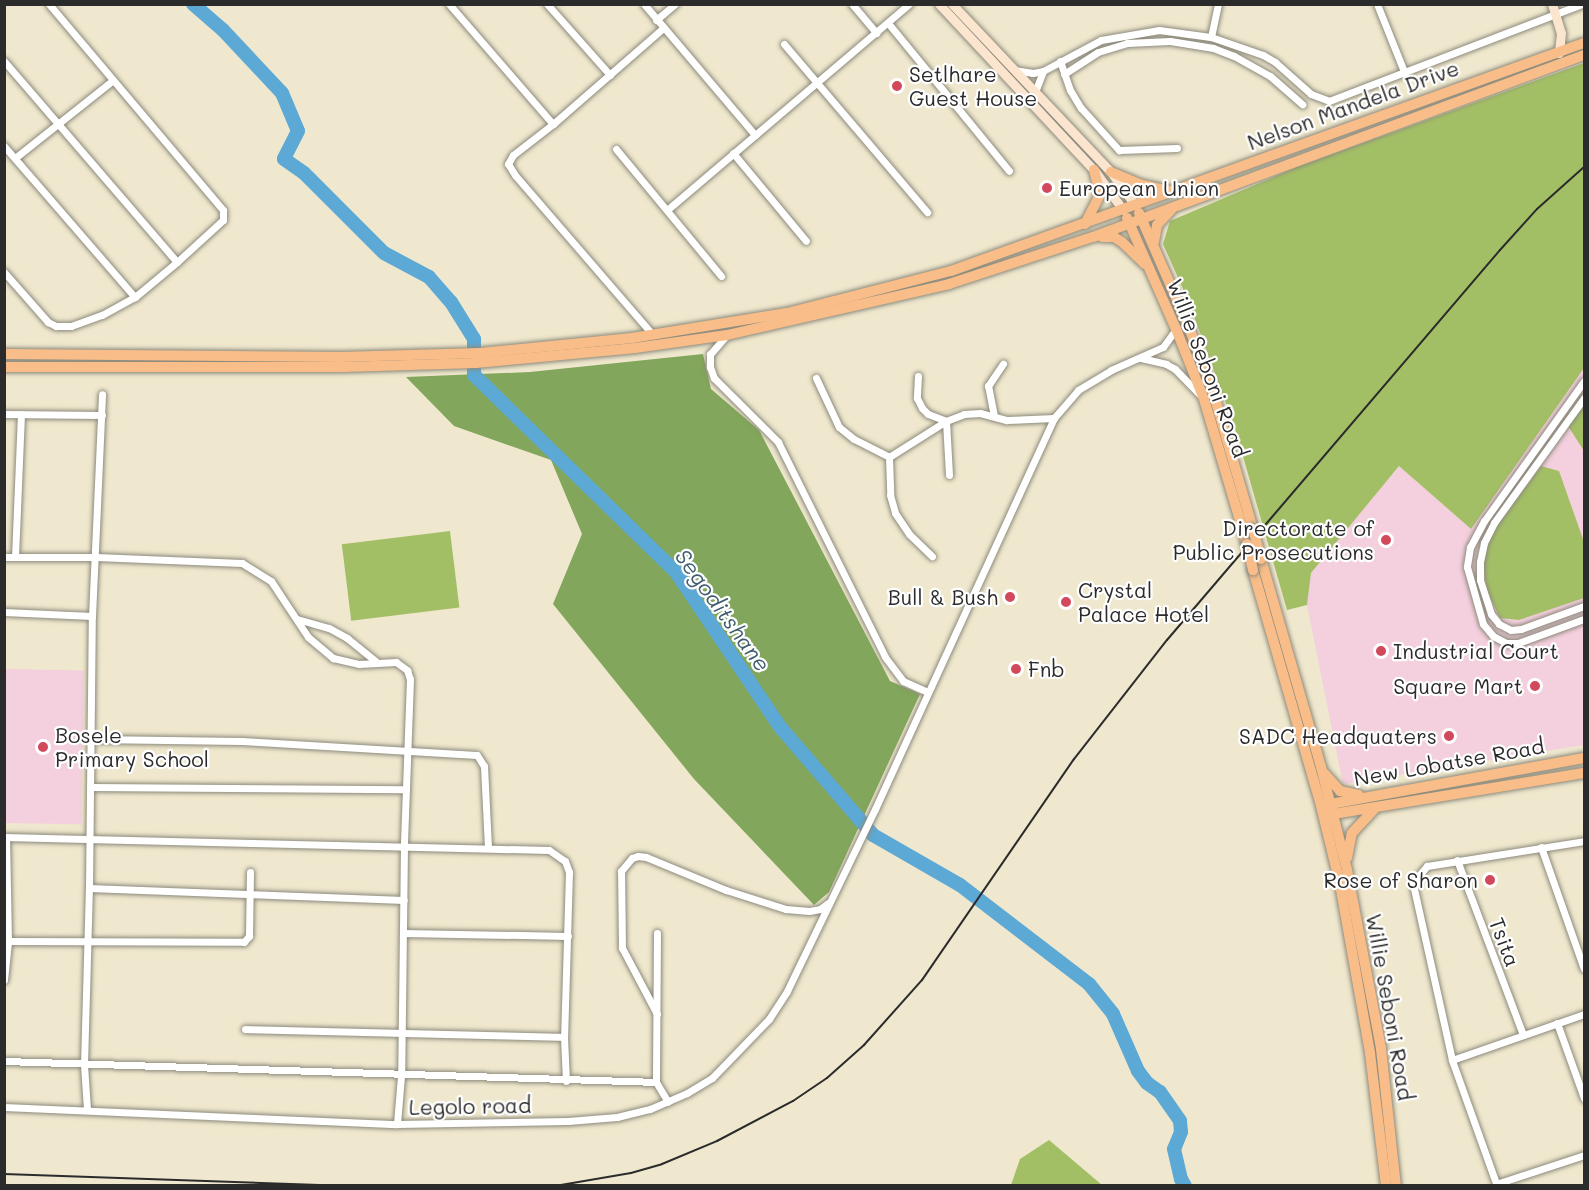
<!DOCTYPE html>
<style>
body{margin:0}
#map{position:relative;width:1589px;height:1190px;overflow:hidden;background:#efe8ce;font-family:Mali,sans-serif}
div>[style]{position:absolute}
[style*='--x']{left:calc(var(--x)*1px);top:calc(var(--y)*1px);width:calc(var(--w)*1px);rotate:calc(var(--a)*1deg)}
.built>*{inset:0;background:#f4cfde;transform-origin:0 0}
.green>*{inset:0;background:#a3bf66;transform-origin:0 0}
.forest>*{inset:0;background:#82a65b}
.river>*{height:14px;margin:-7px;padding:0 7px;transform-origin:7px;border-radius:7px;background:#5ca9d5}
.roads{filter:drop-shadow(0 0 2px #8d8a7c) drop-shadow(0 0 2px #8d8a7c)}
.street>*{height:7px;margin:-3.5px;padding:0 3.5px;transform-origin:3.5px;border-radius:3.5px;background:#fff}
.secondary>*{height:9px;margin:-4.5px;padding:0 4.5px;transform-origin:4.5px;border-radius:4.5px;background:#fce5cf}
.primary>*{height:10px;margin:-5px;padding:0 5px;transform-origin:5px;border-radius:5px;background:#f8bd88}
.rail>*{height:2px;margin:-1px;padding:0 1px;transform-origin:1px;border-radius:1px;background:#2b2b2b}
.bridges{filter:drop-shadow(0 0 2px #8d8a7c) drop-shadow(0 0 2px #8d8a7c)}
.primary-bridge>*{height:10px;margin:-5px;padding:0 5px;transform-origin:5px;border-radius:5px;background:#f8bd88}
.dots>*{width:16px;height:16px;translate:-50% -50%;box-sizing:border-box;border:3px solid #fff;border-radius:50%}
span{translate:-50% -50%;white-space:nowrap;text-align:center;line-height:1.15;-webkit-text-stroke:4.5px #fff;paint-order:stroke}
.poi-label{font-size:21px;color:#2b2b2b}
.left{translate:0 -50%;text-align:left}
.right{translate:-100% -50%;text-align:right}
.street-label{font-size:21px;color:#2b2b2b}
.water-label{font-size:22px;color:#3f5d6f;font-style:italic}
.frame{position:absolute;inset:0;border:6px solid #2b2b2b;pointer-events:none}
</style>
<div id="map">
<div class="built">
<i style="clip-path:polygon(1584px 368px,1584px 745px,1343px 784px,1307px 605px,1310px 573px,1399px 466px,1471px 529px)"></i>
<i style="left:5px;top:669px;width:79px;height:154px;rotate:1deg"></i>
</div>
<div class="green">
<i style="clip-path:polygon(1584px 63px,1584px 368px,1471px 529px,1399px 466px,1311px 573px,1307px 605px,1287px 610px,1234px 425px,1188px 300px,1163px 244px,1170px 221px,1297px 167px)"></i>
<i style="clip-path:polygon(1584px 404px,1584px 451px,1568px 426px)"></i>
<i style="clip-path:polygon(1541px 466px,1559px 471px,1584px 542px,1584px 598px,1519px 620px,1500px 618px,1487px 591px,1483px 565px,1485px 550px,1496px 527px)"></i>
<i style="left:450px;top:531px;width:77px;height:109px;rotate:83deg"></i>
<i style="clip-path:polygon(1049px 1140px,1102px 1185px,1011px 1185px,1020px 1159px)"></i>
</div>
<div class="forest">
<i style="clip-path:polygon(703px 354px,711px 389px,759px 430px,890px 681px,920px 694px,829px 892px,814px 905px,694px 779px,553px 604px,582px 534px,551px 460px,454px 426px,406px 377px,530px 372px)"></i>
</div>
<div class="river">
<i style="--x:193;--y:4;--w:40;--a:41"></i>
<i style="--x:223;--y:30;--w:86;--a:46.9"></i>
<i style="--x:282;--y:93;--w:41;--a:67.2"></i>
<i style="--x:298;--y:131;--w:31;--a:117"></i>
<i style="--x:284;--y:159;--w:24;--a:35"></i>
<i style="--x:304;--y:173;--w:113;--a:45"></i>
<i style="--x:384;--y:253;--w:51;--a:28.1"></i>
<i style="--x:429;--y:277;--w:33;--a:49"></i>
<i style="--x:451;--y:302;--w:44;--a:58.1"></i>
<i style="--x:474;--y:339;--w:36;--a:90"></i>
<i style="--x:474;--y:375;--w:282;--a:44.3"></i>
<i style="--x:676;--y:572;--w:188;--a:56.1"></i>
<i style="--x:781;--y:728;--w:141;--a:49.3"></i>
<i style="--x:873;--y:835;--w:100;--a:29.9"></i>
<i style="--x:960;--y:885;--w:163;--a:37.5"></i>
<i style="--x:1089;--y:984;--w:38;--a:51"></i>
<i style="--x:1113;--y:1014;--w:62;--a:66.3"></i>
<i style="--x:1138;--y:1071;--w:15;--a:53"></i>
<i style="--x:1147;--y:1083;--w:16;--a:35"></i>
<i style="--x:1160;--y:1092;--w:35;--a:55"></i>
<i style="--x:1180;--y:1121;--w:11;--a:85"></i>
<i style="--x:1181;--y:1132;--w:18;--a:112"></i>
<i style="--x:1174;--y:1149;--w:31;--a:77"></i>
<i style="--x:1181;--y:1179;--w:8;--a:60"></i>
</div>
<div class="roads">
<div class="street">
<i style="--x:449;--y:4;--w:159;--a:49.1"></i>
<i style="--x:547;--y:4;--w:95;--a:48.4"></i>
<i style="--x:644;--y:4;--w:172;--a:49.7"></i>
<i style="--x:852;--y:4;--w:38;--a:50"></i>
<i style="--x:1377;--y:4;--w:75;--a:68.2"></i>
<i style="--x:656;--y:20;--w:25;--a:-40"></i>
<i style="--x:888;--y:23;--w:191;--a:50.7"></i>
<i style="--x:1211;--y:37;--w:34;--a:-78"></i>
<i style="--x:784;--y:44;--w:221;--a:49.6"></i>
<i style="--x:4;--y:61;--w:265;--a:49.3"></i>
<i style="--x:177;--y:262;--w:62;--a:-42.4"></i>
<i style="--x:223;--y:220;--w:10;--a:-90"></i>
<i style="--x:223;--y:210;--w:270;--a:-130.2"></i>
<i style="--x:1060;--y:61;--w:31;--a:71"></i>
<i style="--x:1070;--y:90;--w:21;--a:59"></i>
<i style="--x:1081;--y:108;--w:57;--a:47.9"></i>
<i style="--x:1119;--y:150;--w:58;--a:-2"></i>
<i style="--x:1014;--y:70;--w:19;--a:9"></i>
<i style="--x:1033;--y:73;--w:10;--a:-11"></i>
<i style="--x:1043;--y:71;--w:66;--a:-28.1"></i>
<i style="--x:1101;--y:40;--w:59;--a:-9.8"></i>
<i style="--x:1159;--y:30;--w:52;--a:7.7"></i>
<i style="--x:1211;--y:37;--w:55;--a:19.1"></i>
<i style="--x:1263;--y:55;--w:14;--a:30"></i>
<i style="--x:1275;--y:62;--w:48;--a:41.6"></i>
<i style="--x:1311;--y:94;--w:19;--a:21"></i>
<i style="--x:1329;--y:101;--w:271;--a:-21"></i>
<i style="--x:1064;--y:74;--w:40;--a:-32.9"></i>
<i style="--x:1098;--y:52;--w:30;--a:-17"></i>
<i style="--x:1127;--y:43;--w:43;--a:-2.7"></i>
<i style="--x:1170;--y:41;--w:44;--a:9.2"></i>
<i style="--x:1213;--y:48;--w:22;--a:21"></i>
<i style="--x:1234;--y:56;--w:41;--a:29.1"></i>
<i style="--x:1270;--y:76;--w:43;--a:41.2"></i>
<i style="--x:1035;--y:92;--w:22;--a:-69"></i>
<i style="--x:4;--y:146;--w:200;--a:49.1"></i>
<i style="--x:616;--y:149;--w:165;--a:50.4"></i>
<i style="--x:733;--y:153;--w:114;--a:50.3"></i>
<i style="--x:15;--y:158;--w:125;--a:-38.5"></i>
<i style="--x:667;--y:210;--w:318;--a:-40.4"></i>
<i style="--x:4;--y:272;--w:67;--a:48.7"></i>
<i style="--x:48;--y:322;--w:9;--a:27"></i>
<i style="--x:56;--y:326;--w:15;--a:0"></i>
<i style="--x:71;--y:326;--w:33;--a:-20"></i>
<i style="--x:102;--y:315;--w:38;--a:-29"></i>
<i style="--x:135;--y:297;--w:55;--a:-39.8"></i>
<i style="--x:653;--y:335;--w:211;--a:-130.8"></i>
<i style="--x:515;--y:175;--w:13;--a:-122"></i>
<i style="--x:508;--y:164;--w:10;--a:-61"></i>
<i style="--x:513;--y:155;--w:51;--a:-37.8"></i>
<i style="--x:553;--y:124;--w:146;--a:-41.1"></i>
<i style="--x:725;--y:337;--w:23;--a:131"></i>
<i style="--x:710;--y:354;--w:13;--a:90"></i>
<i style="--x:710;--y:367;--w:12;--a:70"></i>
<i style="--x:714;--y:378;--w:91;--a:45"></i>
<i style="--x:778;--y:442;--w:240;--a:63.5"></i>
<i style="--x:885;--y:657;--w:30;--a:53"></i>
<i style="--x:903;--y:681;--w:27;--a:24"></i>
<i style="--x:1141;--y:358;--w:26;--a:13"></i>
<i style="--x:1166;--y:364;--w:10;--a:29"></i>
<i style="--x:1175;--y:369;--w:36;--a:46"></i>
<i style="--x:918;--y:376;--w:22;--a:93"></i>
<i style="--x:917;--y:398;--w:11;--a:63"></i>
<i style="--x:922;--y:408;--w:8;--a:45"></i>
<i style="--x:928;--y:414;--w:19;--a:21"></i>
<i style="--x:946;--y:421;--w:54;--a:86.8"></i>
<i style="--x:816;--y:378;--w:54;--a:64.9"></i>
<i style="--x:839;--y:427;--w:19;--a:39"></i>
<i style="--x:854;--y:439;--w:39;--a:27"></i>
<i style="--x:1584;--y:381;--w:172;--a:125.5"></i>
<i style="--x:1484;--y:521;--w:30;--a:118"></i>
<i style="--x:1470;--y:547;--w:20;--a:99"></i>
<i style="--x:1467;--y:567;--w:59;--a:74.3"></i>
<i style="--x:1483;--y:624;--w:16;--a:50"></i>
<i style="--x:1493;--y:636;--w:15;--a:28"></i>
<i style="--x:1506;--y:643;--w:12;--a:0"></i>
<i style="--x:1518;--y:643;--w:70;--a:-20"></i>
<i style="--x:1584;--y:398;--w:154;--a:125.8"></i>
<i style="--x:1494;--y:523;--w:22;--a:117"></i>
<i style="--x:1484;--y:543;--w:19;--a:102"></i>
<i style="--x:1480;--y:562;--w:18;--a:90"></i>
<i style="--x:1480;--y:580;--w:36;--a:72"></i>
<i style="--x:1491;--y:614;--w:13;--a:51"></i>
<i style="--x:1499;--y:624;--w:13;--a:27"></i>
<i style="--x:1511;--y:630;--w:10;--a:-6"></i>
<i style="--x:1521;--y:629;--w:67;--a:-20.1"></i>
<i style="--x:4;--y:414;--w:98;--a:0.6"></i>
<i style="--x:994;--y:416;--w:31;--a:-101"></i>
<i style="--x:988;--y:386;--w:27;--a:-56"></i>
<i style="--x:889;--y:457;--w:67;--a:-32.3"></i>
<i style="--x:946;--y:421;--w:19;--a:-21"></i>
<i style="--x:964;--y:414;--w:16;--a:-4"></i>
<i style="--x:980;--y:413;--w:28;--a:15"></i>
<i style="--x:1007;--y:420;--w:47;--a:-2.4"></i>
<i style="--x:889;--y:457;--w:38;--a:88"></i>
<i style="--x:890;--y:495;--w:19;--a:74"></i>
<i style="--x:895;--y:513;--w:25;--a:56"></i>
<i style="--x:909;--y:534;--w:32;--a:44"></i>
<i style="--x:4;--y:557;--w:92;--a:0"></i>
<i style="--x:96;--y:557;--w:146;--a:2.4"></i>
<i style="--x:242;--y:563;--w:34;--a:32"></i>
<i style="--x:271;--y:581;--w:67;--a:56.5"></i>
<i style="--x:308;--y:637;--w:33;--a:40"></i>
<i style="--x:333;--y:658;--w:27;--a:13"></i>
<i style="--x:359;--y:664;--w:37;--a:-3"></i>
<i style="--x:396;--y:662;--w:14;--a:36"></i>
<i style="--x:407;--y:670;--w:9;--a:72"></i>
<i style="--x:410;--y:679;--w:167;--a:92.1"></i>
<i style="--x:404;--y:846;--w:230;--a:90.7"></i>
<i style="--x:401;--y:1076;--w:48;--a:94.8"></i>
<i style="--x:15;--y:557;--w:143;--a:-87.6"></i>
<i style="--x:4;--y:612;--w:88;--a:2.6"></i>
<i style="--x:297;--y:619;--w:33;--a:16"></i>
<i style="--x:329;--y:628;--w:21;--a:29"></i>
<i style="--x:347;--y:638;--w:38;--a:39"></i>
<i style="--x:92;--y:739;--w:150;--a:0.8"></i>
<i style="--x:242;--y:741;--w:235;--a:3.4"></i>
<i style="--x:477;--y:755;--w:13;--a:58"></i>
<i style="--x:484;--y:766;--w:81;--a:87.2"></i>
<i style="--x:90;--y:787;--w:316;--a:0.4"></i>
<i style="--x:4;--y:837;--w:545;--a:1.37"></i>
<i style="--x:549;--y:850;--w:19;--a:35"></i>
<i style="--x:565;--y:861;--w:12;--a:70"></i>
<i style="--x:569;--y:872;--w:165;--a:91.7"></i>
<i style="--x:564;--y:1037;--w:44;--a:87.4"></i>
<i style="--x:1541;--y:847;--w:129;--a:70.6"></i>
<i style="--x:1457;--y:860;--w:187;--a:69.3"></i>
<i style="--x:89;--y:888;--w:315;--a:2.2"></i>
<i style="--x:403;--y:933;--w:165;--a:1"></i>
<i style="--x:657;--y:933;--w:149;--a:90.4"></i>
<i style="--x:656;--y:1082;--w:23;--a:59"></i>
<i style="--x:4;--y:941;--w:240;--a:0.2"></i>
<i style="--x:244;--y:942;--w:8;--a:-50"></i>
<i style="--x:249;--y:936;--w:64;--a:-89.1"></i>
<i style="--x:4;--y:980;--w:39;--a:-84"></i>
<i style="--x:8;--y:941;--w:104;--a:-91.1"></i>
<i style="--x:657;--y:1014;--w:75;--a:-117.9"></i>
<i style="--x:622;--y:948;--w:77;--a:-90.7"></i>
<i style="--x:621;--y:871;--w:17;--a:-50"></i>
<i style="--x:632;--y:858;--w:6;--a:-18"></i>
<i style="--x:638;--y:856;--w:8;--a:7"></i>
<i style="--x:646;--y:857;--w:87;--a:22.4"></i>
<i style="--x:726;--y:890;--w:63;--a:17.6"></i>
<i style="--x:786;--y:909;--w:23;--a:5"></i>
<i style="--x:809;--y:911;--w:11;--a:-10"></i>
<i style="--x:820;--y:909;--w:10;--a:-37"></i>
<i style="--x:1557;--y:1023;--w:80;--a:70.2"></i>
<i style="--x:245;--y:1029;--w:319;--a:1.4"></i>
<i style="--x:1452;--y:1060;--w:140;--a:-19.2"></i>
<i style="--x:4;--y:1061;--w:652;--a:1.84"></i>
<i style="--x:4;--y:1107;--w:393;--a:2.5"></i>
<i style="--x:397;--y:1124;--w:171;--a:-1"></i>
<i style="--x:568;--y:1121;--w:49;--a:-4.7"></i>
<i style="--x:617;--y:1117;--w:34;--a:-14"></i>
<i style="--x:650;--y:1109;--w:40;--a:-23.4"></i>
<i style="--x:687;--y:1093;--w:29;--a:-31"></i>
<i style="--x:712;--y:1078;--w:82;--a:-46"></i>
<i style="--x:769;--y:1019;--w:33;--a:-57"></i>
<i style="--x:787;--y:991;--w:202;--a:-64.2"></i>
<i style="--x:875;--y:809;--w:430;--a:-65.4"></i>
<i style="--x:1054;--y:418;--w:37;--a:-49"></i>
<i style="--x:1078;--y:390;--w:39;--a:-31"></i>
<i style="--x:1111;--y:370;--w:57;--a:-23.9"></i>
<i style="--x:1163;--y:347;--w:22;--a:-54"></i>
<i style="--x:87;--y:1109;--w:44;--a:-93.9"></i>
<i style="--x:84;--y:1065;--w:177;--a:-88.4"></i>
<i style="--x:89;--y:888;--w:272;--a:-89.4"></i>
<i style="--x:92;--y:616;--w:222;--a:-87.4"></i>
<i style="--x:1496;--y:1184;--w:93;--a:-18.2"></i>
<i style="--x:1497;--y:1186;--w:134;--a:-109.7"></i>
<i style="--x:1452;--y:1060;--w:176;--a:-102.5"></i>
<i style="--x:1414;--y:888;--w:9;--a:-77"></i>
<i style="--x:1416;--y:879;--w:17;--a:-50"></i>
<i style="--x:1427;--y:866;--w:159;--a:-9"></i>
</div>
<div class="secondary">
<i style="--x:939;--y:4;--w:227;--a:47"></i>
<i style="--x:1094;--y:170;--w:49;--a:54.1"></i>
<i style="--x:952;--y:4;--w:231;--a:46.6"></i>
<i style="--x:1111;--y:172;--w:41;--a:54"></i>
<i style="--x:1552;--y:4;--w:30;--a:73"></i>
<i style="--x:1561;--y:33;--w:20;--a:96"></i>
</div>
<div class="primary">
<i style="--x:1111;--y:172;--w:30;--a:23"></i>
<i style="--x:1139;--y:184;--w:32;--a:13"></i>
<i style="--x:1139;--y:213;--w:128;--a:66.4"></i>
<i style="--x:1190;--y:330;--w:69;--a:69.7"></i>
<i style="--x:1214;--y:395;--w:140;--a:73.8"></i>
<i style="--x:1127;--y:218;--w:121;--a:66.2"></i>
<i style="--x:1176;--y:329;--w:75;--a:68.2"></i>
<i style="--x:1204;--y:399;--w:151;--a:73.5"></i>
<i style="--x:1085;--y:224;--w:34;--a:-63"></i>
<i style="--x:1100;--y:194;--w:25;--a:-104"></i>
<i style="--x:1102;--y:237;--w:12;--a:0"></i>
<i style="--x:1114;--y:237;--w:9;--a:32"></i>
<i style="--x:1122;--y:242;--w:32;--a:44"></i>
<i style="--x:1154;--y:242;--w:17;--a:-80"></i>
<i style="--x:1157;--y:225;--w:21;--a:-47"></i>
<i style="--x:4;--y:354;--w:336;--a:0.5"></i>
<i style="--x:340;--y:357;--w:140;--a:-1.6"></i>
<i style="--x:480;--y:353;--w:153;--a:-5.6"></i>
<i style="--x:632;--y:338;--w:157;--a:-9.2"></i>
<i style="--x:787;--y:313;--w:169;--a:-14.4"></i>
<i style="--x:951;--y:271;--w:673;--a:-19.81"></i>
<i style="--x:4;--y:367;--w:338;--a:0"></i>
<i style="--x:342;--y:367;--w:134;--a:-1.7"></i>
<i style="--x:476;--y:363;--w:160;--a:-5.4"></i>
<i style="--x:635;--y:348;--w:93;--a:-8"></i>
<i style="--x:727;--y:335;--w:228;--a:-12.9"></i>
<i style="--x:949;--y:284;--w:151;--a:-18.1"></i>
<i style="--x:1093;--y:237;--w:524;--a:-20.34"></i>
<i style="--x:1261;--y:559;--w:216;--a:73.9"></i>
<i style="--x:1321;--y:767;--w:106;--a:75.8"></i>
<i style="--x:1347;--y:870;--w:182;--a:79.2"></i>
<i style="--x:1381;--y:1049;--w:138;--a:83.8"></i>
<i style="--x:1253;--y:570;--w:246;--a:73.9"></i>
<i style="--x:1321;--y:806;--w:80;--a:76.3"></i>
<i style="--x:1340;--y:884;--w:172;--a:79.9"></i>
<i style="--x:1370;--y:1053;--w:134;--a:83.1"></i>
<i style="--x:1324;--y:773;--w:24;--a:48"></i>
<i style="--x:1340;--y:791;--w:19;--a:12"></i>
<i style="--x:1325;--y:805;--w:263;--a:-10.3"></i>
<i style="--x:1327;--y:815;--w:260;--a:-9.3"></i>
<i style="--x:1347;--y:858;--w:25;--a:-79"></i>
<i style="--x:1352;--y:833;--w:34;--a:-47"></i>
</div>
</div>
<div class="rail">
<i style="--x:4;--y:1174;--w:352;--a:2"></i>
<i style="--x:555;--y:1186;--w:77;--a:-9.7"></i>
<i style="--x:631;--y:1173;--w:32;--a:-16"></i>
<i style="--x:662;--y:1164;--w:60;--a:-22.7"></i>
<i style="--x:717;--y:1141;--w:86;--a:-27.8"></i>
<i style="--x:793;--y:1101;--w:41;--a:-34.1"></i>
<i style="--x:827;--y:1078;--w:50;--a:-41.7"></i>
<i style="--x:864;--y:1045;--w:87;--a:-48.3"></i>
<i style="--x:922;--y:980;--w:268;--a:-55.5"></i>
<i style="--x:1074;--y:759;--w:151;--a:-52"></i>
<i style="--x:1167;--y:640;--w:513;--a:-49.51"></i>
<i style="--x:1500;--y:250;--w:55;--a:-47.9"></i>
<i style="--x:1537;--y:209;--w:63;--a:-41.8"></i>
</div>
<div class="bridges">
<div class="primary-bridge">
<i style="--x:1253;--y:529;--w:31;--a:75"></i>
<i style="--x:1247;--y:544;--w:27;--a:77"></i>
</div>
</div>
<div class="dots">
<i style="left:897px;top:86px;background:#d1495b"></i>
<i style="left:1047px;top:188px;background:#d1495b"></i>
<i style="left:1386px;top:540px;background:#d1495b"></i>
<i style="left:1010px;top:597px;background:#d1495b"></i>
<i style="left:1066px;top:602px;background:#d1495b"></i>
<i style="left:1381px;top:651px;background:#d1495b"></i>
<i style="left:1016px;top:669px;background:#d1495b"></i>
<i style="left:1535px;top:686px;background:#d1495b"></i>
<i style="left:1449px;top:736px;background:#d1495b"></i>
<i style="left:43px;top:747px;background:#d1495b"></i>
<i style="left:1490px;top:880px;background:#d1495b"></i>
</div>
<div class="poi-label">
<span class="left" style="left:909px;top:86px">Setlhare<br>Guest House</span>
<span class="left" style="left:1059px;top:188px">European Union</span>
<span class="right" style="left:1374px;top:540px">Directorate of<br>Public Prosecutions</span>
<span class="left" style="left:1078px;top:602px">Crystal<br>Palace Hotel</span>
<span class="right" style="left:998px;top:597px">Bull &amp; Bush</span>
<span class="left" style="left:1393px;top:651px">Industrial Court</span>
<span class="left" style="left:1028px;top:669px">Fnb</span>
<span class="right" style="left:1523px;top:686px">Square Mart</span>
<span class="left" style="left:55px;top:747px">Bosele<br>Primary School</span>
<span class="right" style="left:1437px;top:736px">SADC Headquaters</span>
<span class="right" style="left:1478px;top:880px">Rose of Sharon</span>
</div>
<div class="street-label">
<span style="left:1353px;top:105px;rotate:-20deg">Nelson Mandela Drive</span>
<span style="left:1208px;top:368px;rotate:69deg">Willie Seboni Road</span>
<span style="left:1449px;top:762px;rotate:-10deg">New Lobatse Road</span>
<span style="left:1505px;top:942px;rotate:69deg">Tsita</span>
<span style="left:1390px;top:1007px;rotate:80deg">Willie Seboni Road</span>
<span style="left:470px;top:1106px;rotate:-1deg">Legolo road</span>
</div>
<div class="water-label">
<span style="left:723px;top:610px;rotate:54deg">Segoditshane</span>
</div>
<div class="frame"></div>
</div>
